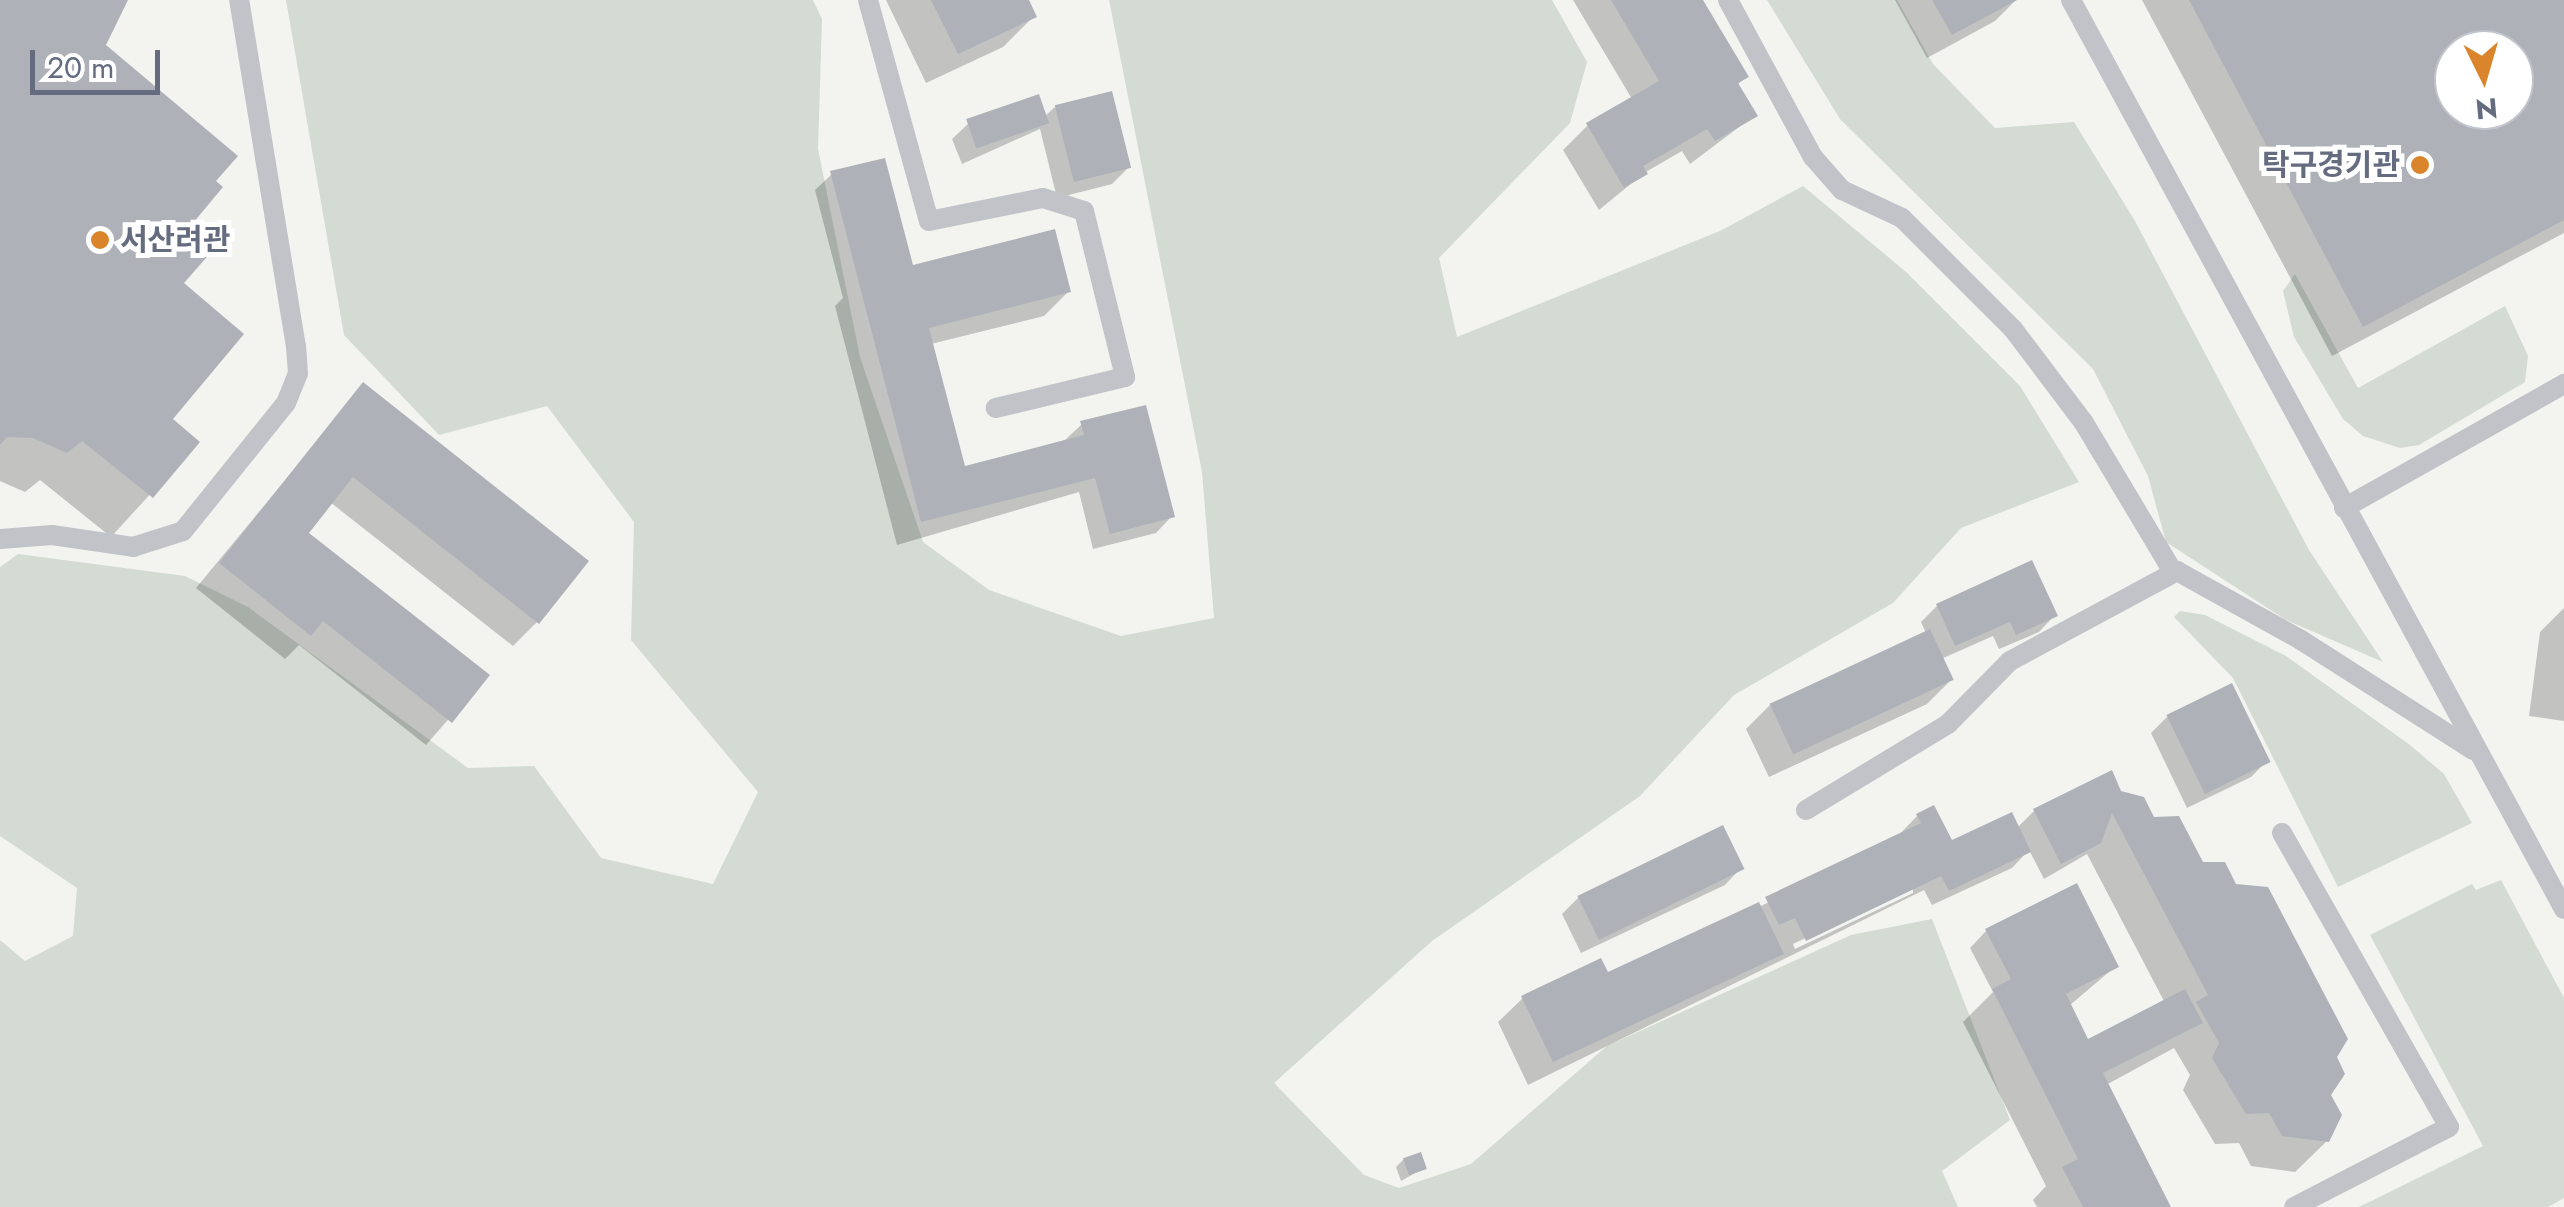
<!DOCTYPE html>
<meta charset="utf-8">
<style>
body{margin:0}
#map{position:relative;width:2564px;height:1207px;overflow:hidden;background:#f3f4f0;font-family:Jost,"Noto Sans KR",sans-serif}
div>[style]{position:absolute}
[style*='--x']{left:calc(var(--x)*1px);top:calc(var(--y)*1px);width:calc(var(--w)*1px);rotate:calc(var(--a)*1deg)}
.green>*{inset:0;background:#d3dbd2}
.shadow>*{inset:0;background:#0003}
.building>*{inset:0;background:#aeb1b8;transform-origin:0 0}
.service>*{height:20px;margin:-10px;padding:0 10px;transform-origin:10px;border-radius:10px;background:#c2c3c8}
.dots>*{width:28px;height:28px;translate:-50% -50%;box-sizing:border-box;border:5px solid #fff;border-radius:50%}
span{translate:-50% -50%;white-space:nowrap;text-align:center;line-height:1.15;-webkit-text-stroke:10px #fff;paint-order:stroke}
.poi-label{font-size:30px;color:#656c80;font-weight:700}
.right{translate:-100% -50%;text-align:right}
.left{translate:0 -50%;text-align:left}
.north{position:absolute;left:2434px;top:30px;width:100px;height:100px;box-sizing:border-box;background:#fff;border:2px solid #c1c4cc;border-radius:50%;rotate:175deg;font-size:28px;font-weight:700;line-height:40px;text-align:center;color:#656c80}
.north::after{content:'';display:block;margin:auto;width:35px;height:45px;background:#da852b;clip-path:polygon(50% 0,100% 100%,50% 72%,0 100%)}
.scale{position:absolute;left:30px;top:50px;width:130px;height:45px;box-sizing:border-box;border:5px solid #656c80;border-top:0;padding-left:12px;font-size:30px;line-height:35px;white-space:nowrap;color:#656c80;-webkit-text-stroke:8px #fff;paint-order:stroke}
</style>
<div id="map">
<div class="green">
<i style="clip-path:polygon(286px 0,813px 0,822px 19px,818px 149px,860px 357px,923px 542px,989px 590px,1121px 636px,1214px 618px,1202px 472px,1109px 0,1552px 0,1587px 62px,1570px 123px,1439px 258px,1457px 337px,1720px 231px,1803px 186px,1905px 271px,2020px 386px,2079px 482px,1961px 528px,1893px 603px,1734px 695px,1640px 796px,1432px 941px,1274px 1083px,1364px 1175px,1399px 1188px,1471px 1164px,1607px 1046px,1851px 935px,1932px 919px,2010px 1120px,1942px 1171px,1958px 1207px,0 1207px,0 940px,25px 961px,73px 936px,77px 888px,0 836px,0 567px,18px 554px,185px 576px,248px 607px,468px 768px,534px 766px,601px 858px,713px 884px,758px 792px,631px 640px,634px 522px,547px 406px,439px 435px,344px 335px)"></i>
<i style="clip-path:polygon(1767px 0,1897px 0,1933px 64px,1995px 128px,2074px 122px,2135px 221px,2309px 550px,2383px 662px,2286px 620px,2166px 542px,2148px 476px,2093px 369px,1840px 119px)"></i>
<i style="clip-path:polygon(2295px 274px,2358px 388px,2505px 306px,2528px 356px,2525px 382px,2419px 445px,2400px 448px,2363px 436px,2343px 419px,2294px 337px,2283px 291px)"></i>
<i style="clip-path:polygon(2180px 611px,2205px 615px,2286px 656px,2410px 745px,2444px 774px,2472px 823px,2338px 887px,2233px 678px,2174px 617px)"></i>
<i style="clip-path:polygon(2501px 880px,2564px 998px,2564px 1198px,2548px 1207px,2359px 1207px,2483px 1146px,2370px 935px,2472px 884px,2476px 890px)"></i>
</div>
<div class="shadow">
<i style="clip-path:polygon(0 0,126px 0,102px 45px,212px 182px,184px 229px,169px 420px,197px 443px,111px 537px,40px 480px,25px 492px,0 481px)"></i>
<i style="clip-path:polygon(886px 0,1026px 0,1034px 16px,1003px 47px,926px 83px)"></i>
<i style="clip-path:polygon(1573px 0,1700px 0,1746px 77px,1737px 85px,1755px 115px,1690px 164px,1682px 151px,1644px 173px,1599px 210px,1563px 150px,1588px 125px,1632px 99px)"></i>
<i style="clip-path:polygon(1895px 0,2016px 0,1995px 21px,1927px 58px)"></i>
<i style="clip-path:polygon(evenodd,2142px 0,2564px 0,2564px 233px,2332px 356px,2142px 0,2454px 50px,2514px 50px,2514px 110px,2454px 110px,2454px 50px)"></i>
<i style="clip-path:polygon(1055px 107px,1128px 168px,1112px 184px,1057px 198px,1040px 129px,962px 164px,952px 139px,969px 123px,1044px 117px)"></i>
<i style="clip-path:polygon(832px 174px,905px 270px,1069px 291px,1044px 316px,931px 344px,963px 469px,1065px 440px,1082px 424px,1172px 516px,1156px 533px,1093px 549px,1079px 492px,897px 545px,835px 306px,843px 298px,815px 190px)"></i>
<i style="clip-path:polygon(363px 386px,537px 622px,513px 646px,330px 502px,305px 533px,486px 676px,426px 745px,299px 645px,285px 659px,196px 588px)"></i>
<i style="clip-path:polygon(1937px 606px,2055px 615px,2039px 632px,1999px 649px,1993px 636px,1941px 659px,1951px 680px,1927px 704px,1769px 777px,1746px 729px,1770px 705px,1926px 633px,1921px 622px)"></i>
<i style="clip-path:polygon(2564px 608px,2564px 721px,2529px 716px,2540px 632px)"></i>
<i style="clip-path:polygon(2167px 717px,2267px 761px,2251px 777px,2187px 808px,2151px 733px)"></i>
<i style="clip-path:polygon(evenodd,2119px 793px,2201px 865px,2334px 1057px,2327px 1141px,2295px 1172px,2251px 1166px,2239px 1143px,2215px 1144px,2183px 1090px,2190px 1075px,2174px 1048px,2106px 1085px,2169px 1207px,2037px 1207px,2033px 1200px,2046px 1186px,1963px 1022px,1993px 992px,1970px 948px,1986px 931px,2116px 966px,2069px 1006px,2087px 1042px,2165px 1003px,2087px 854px,2044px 879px,2029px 850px,2012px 868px,1932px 905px,1924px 890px,1528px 1085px,1498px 1022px,1523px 998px,1607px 976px,1759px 907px,1896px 838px,1917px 816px,1941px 848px,2017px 828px,2034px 811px,2119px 793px,1913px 887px,1913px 893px,1795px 949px,1793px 944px,1913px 887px)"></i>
<i style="clip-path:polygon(1741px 868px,1725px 885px,1581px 953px,1562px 914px,1578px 898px)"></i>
<i style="clip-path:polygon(1404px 1159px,1424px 1168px,1401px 1181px,1396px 1167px)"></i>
</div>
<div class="building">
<i style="clip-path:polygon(0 0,128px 0,106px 45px,238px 156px,216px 181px,223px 187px,188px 229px,213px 250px,184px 283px,244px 334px,173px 419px,200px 442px,153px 498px,82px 441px,67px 453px,33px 438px,7px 437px,0 445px)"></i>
<i style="clip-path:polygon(931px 0,1029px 0,1037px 17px,958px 54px)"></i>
<i style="clip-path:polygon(1611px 0,1703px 0,1749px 77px,1738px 83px,1758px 116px,1715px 141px,1707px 129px,1643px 166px,1648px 174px,1624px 188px,1586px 123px,1659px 81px)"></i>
<i style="clip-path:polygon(1932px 0,2017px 0,1952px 35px)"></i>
<i style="clip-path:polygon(evenodd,2189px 0,2564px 0,2564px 220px,2363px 327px,2189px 0,2454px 50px,2514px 50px,2514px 110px,2454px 110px,2454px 50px)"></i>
<i style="left:1112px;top:91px;width:79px;height:59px;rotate:76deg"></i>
<i style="left:1039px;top:94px;width:31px;height:77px;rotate:71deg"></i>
<i style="clip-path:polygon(885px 158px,913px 265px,1055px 229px,1071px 292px,929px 328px,965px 466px,1084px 435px,1080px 421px,1146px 405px,1175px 517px,1110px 534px,1095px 478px,921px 522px,830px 171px)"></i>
<i style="clip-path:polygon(363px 382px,589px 561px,539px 624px,353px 477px,309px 533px,490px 675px,452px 723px,323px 621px,311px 636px,219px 563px)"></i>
<i style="clip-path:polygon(2032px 560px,2058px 616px,2016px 635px,2010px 622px,1955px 646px,1936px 604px)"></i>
<i style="left:1930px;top:629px;width:56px;height:177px;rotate:65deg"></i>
<i style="left:2232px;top:683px;width:88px;height:73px;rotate:64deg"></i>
<i style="clip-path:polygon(2112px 770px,2121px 791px,2144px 797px,2154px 817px,2179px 816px,2203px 862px,2225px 862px,2236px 884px,2268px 887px,2348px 1039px,2337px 1057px,2345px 1074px,2331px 1095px,2342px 1115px,2329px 1142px,2282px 1136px,2269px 1113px,2246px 1114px,2212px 1058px,2219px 1043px,2196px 1002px,2208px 995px,2112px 813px,2101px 843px,2061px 864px,2033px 809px)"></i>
<i style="clip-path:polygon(1934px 805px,1952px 840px,2012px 812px,2031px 852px,1949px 891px,1941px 876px,1806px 941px,1795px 918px,1779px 925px,1765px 897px,1921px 823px,1916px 814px)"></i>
<i style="left:1723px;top:825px;width:49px;height:162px;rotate:64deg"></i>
<i style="clip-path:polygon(2077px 883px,2119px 967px,2066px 994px,2088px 1039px,2185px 989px,2203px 1023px,2103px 1073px,2171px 1207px,2083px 1207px,2062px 1167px,2078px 1159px,1992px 989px,2011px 979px,1985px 929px)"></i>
<i style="clip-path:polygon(1759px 902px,1784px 954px,1553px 1062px,1521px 996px,1601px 958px,1608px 972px)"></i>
<i style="left:1421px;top:1152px;width:18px;height:19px;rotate:71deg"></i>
</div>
<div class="service">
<i style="--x:868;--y:0;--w:229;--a:74.6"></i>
<i style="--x:929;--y:221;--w:116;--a:-11.4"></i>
<i style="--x:1043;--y:198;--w:43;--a:17.6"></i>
<i style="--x:1084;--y:211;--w:171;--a:76.1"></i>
<i style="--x:1125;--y:377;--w:133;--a:166.5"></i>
<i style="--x:1728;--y:0;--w:179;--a:61.6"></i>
<i style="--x:1813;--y:157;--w:44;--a:48.7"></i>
<i style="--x:1842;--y:190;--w:66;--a:25"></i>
<i style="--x:1902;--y:218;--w:157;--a:45"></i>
<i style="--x:2013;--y:329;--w:118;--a:52.9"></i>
<i style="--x:2084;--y:423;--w:174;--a:59.1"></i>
<i style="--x:2071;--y:0;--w:1034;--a:61.53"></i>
<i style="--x:2344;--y:508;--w:253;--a:-29.4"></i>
<i style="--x:0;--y:539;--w:52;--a:-4.4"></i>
<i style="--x:52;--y:535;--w:82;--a:8.4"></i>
<i style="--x:133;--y:547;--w:52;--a:-17.7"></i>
<i style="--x:183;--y:531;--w:164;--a:-51.2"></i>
<i style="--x:286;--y:403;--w:31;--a:-68"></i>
<i style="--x:298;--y:374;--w:27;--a:-94"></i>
<i style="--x:296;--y:347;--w:352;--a:-99.3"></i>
<i style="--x:1806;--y:810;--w:166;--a:-31.2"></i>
<i style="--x:1948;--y:724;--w:88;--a:-45.5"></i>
<i style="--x:2010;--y:661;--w:190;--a:-28.3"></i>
<i style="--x:2177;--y:571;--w:142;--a:29.1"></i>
<i style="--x:2301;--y:640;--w:204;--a:32.6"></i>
<i style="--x:2282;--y:833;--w:338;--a:60.4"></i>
<i style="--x:2449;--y:1127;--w:174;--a:152.7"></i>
</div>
<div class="dots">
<i style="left:2420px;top:165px;background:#da852b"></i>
<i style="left:100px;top:240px;background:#da852b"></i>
</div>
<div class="poi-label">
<span class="right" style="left:2400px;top:165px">탁구경기관</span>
<span class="left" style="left:120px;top:240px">서산려관</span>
</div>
<div class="north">N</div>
<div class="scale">20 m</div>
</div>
